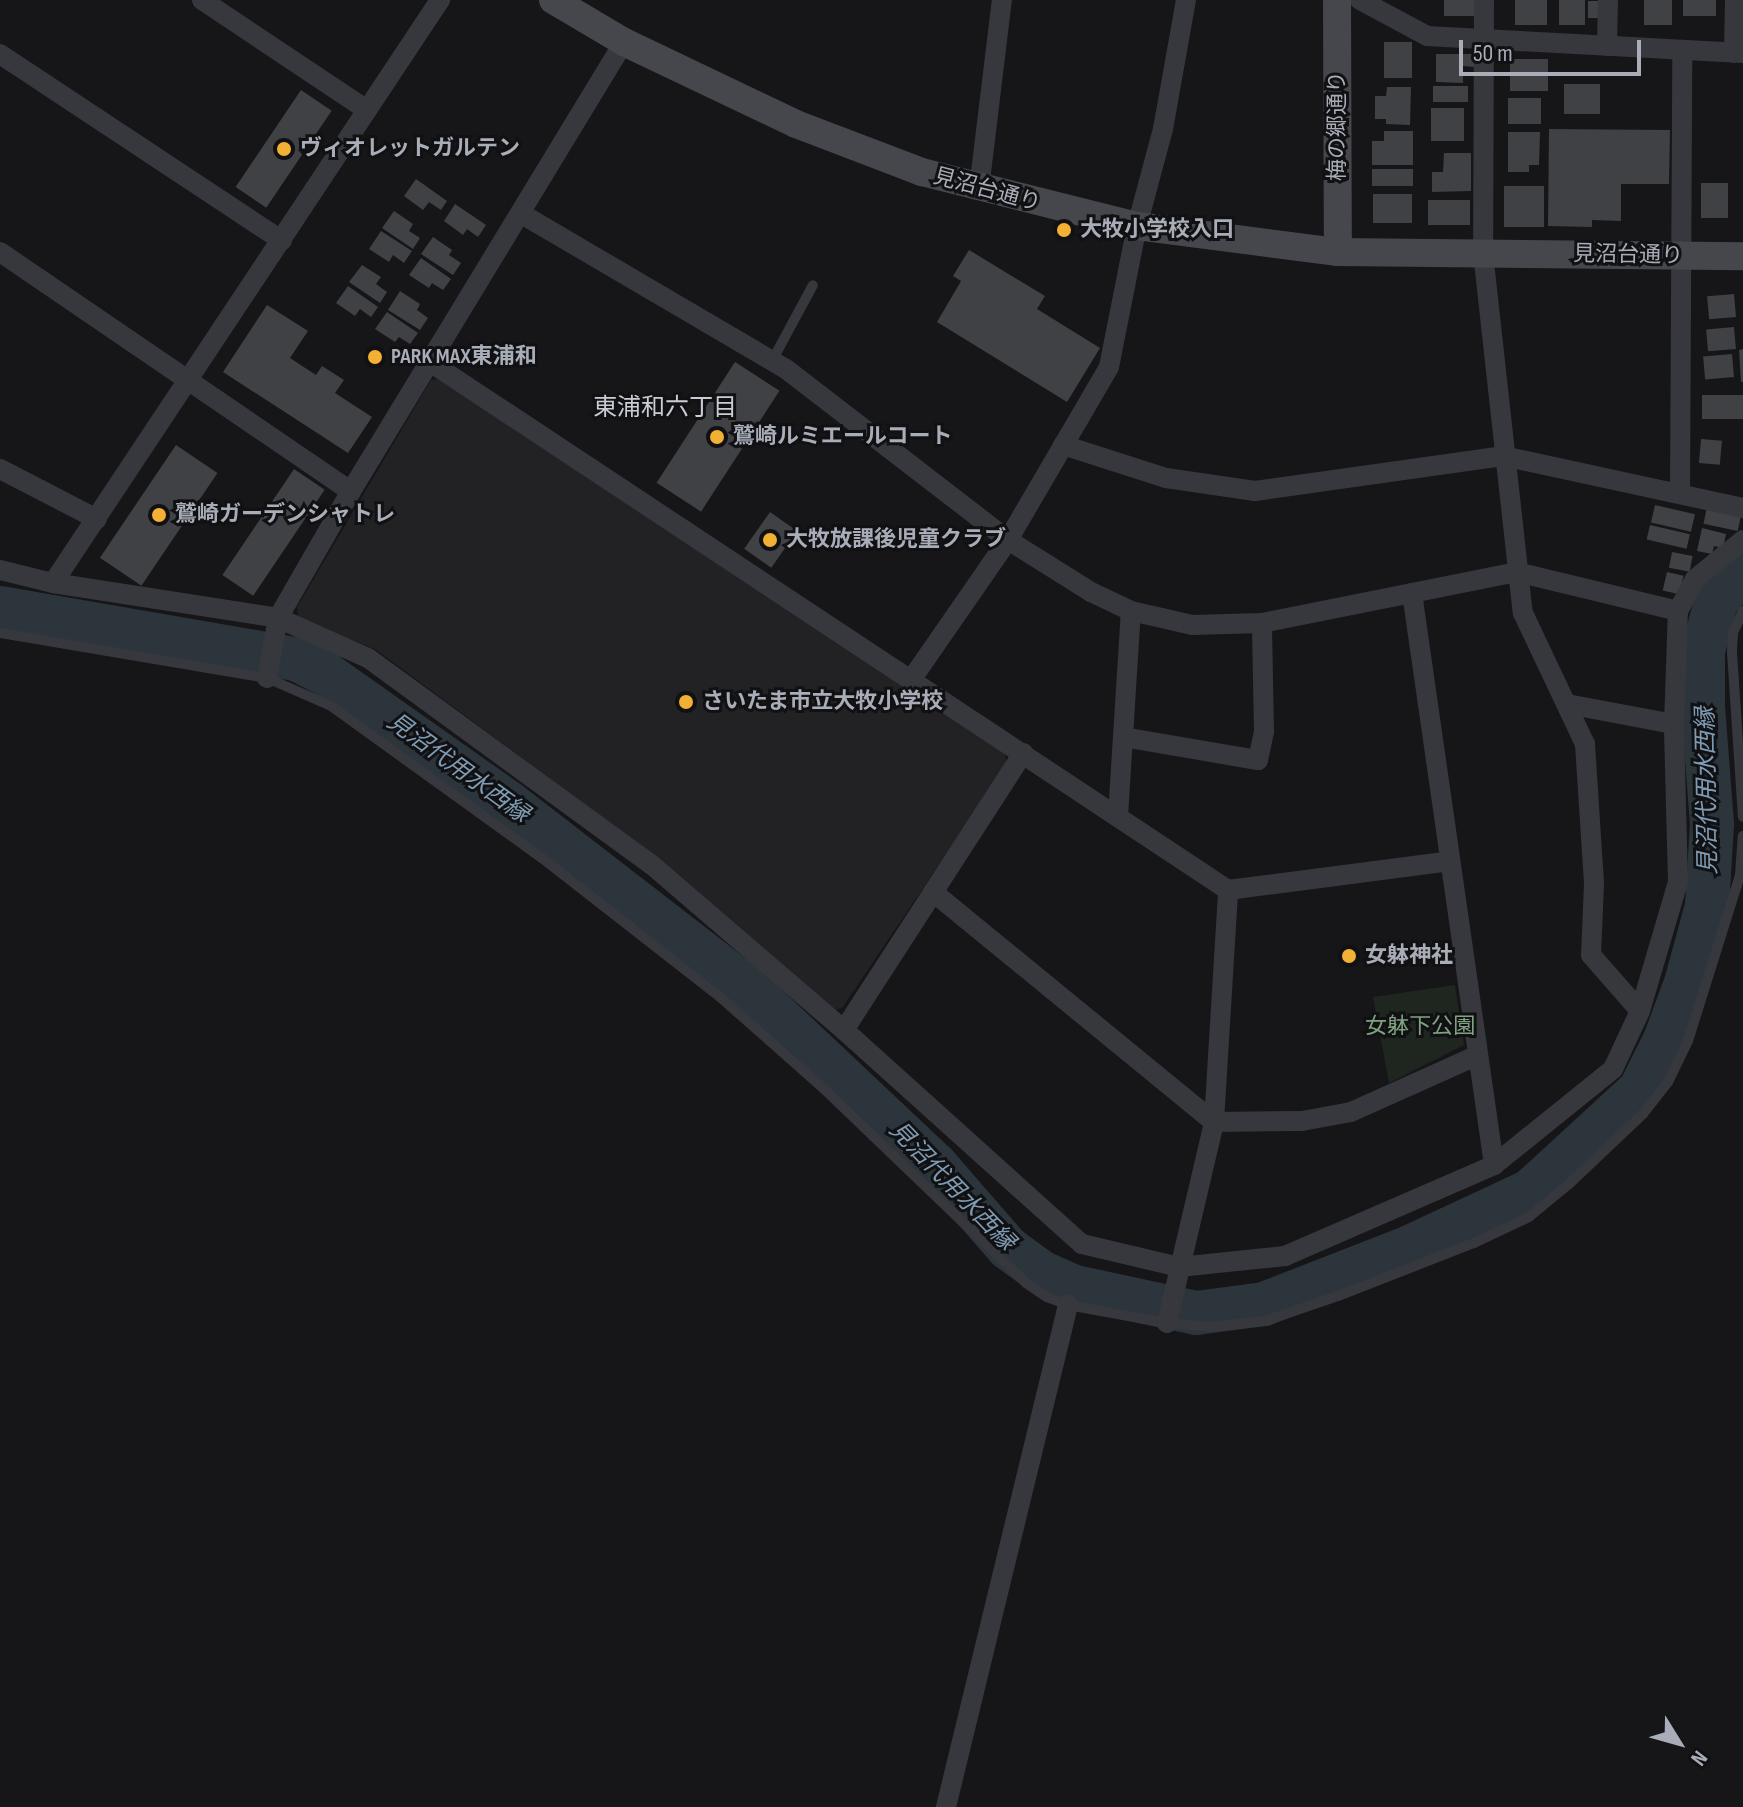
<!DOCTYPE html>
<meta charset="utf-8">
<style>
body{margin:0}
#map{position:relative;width:1743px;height:1807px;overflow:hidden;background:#161618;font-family:"Sofia Sans Condensed","Noto Sans JP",sans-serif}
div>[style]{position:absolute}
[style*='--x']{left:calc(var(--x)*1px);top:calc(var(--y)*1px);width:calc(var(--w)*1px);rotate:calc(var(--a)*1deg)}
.built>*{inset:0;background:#222225}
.green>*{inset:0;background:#1e261f}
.river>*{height:44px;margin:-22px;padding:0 22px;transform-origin:22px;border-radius:22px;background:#2c353c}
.building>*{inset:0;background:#404145;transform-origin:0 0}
.lane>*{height:10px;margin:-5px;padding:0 5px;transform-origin:5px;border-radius:5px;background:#37383d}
.street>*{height:20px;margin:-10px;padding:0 10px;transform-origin:10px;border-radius:10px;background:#37383d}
.secondary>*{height:28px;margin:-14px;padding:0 14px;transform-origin:14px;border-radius:14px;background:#45474d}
.dots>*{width:22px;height:22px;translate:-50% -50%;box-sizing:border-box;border:4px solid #111113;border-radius:50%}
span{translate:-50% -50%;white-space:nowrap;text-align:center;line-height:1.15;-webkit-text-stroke:6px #111113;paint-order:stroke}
.street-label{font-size:22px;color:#a8adb8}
.poi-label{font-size:22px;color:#a8adb8;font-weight:700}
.left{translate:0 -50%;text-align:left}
.park-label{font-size:22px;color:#7fa381}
.neighbourhood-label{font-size:24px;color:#c9ccd4}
.water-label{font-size:24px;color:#7f9bb3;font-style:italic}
.north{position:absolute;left:1639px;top:1703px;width:80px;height:80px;-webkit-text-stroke:6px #111113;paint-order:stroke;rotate:127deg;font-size:22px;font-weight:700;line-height:32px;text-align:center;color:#a8adb8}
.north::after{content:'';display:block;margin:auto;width:28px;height:36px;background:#a8adb8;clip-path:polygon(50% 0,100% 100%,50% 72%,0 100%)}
.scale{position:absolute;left:1459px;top:40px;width:182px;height:36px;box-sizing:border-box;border:4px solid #a8adb8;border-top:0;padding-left:10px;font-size:24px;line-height:28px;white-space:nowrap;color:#a8adb8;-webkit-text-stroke:6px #111113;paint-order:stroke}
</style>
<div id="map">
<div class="built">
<i style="clip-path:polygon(442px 379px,1005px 754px,1007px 764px,842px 1008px,834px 1010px,654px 855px,375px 649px,298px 619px,297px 607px,431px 380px)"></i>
</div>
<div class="green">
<i style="clip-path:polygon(1455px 985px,1464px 1045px,1389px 1083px,1373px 997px)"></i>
</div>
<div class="river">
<i style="--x:0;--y:608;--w:300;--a:9.8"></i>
<i style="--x:296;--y:659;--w:34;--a:27"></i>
<i style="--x:326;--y:674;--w:225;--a:35.2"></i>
<i style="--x:510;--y:804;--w:299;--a:37.7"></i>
<i style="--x:747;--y:987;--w:258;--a:43.3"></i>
<i style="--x:935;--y:1164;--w:111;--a:49"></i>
<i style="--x:1008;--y:1248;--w:41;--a:36"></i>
<i style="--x:1041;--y:1272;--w:37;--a:24"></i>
<i style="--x:1075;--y:1287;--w:124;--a:12.1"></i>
<i style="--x:1196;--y:1313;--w:69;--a:-7.5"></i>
<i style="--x:1264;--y:1304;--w:157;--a:-21.3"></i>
<i style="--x:1410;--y:1247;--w:132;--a:-25"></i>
<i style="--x:1530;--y:1191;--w:149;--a:-42.6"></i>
<i style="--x:1640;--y:1090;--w:56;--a:-63.4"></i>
<i style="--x:1665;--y:1040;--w:61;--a:-69.8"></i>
<i style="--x:1686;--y:983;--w:80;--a:-74.7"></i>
<i style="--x:1707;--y:906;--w:82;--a:-86.5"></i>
<i style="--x:1712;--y:824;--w:116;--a:-94.4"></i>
<i style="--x:1703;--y:708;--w:57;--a:-90"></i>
<i style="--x:1703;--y:651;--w:51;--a:-75.1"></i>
<i style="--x:1716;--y:602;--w:41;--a:-48.9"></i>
</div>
<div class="building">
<i style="left:1444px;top:0;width:31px;height:16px"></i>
<i style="left:1515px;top:0;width:32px;height:25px"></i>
<i style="left:1559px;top:0;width:26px;height:25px"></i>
<i style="left:1644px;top:0;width:28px;height:25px"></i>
<i style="left:1683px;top:0;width:33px;height:16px"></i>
<i style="left:1588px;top:1px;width:11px;height:17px"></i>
<i style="left:1384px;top:42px;width:28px;height:36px"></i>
<i style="clip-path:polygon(1436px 54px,1474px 54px,1474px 67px,1463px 66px,1463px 83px,1436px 82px)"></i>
<i style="left:1548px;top:59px;width:32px;height:38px;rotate:90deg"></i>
<i style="left:1564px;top:84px;width:36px;height:30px"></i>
<i style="left:1433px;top:86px;width:35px;height:16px"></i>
<i style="clip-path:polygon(1387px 87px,1411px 87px,1410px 125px,1386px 124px,1386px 119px,1375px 119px,1375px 96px,1386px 96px)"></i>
<i style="left:301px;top:90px;width:37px;height:117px;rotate:34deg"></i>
<i style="left:1508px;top:98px;width:33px;height:26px"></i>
<i style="left:1431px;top:108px;width:33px;height:33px"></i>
<i style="clip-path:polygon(1549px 129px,1670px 130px,1669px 184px,1621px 184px,1621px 221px,1592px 220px,1592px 227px,1548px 226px)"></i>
<i style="clip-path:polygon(1384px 131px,1413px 131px,1413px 165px,1372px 165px,1372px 141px,1384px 141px)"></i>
<i style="clip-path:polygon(1508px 132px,1540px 132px,1539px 165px,1529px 165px,1529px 172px,1508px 172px)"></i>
<i style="clip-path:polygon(1444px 153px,1471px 153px,1471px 191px,1432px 192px,1432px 172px,1443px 172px)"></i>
<i style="left:1372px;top:169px;width:41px;height:17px"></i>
<i style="clip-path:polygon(416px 179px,447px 201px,441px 210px,429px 202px,423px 210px,404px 196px)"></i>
<i style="left:1701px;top:183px;width:27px;height:35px"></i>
<i style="left:1504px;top:186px;width:40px;height:41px"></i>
<i style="left:1373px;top:194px;width:39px;height:29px"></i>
<i style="left:1428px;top:200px;width:42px;height:25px"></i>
<i style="clip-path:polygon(455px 204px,486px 225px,478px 237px,467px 229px,463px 235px,444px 221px)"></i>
<i style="clip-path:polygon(394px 211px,413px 224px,409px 231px,420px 238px,413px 249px,382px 228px)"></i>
<i style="clip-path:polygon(381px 231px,412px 251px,404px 263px,393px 255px,389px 262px,369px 249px)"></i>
<i style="clip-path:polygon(433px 237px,452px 250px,449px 255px,461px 263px,453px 275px,421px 254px)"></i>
<i style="clip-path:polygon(969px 250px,1045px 296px,1037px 309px,1100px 348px,1067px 402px,937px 322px,961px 281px,953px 276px)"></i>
<i style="clip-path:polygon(421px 258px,451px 279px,443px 290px,432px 283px,429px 288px,409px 275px)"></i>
<i style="clip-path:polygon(362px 265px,381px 277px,376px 284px,387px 292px,380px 303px,349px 282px)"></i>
<i style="clip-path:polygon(348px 286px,378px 307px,371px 317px,360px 309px,355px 316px,336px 303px)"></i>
<i style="clip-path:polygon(400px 291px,420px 304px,417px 310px,428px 318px,420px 330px,388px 310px)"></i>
<i style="left:1734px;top:294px;width:23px;height:27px;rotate:85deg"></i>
<i style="clip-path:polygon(267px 305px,308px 331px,290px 358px,316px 375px,322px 366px,344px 380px,335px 393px,372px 417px,348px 453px,223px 372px)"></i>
<i style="clip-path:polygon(387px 312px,418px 333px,410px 344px,399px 337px,395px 342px,375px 329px)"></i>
<i style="left:1734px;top:327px;width:22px;height:28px;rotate:85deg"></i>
<i style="clip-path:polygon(1743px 349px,1743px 382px,1741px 382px,1739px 350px)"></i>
<i style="left:1732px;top:354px;width:23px;height:29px;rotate:85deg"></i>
<i style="left:735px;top:362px;width:53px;height:144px;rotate:33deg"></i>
<i style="left:1743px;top:395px;width:24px;height:41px;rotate:90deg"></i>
<i style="left:1701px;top:439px;width:21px;height:24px;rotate:5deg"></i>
<i style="left:176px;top:445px;width:50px;height:136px;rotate:34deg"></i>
<i style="left:294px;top:469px;width:37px;height:128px;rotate:34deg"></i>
<i style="left:1655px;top:505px;width:41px;height:18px;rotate:13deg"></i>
<i style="left:1707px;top:507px;width:35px;height:17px;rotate:12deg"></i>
<i style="left:770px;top:512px;width:33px;height:45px;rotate:35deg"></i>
<i style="left:1650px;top:525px;width:41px;height:15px;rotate:13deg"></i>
<i style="clip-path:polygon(1702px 528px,1726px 534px,1723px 548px,1714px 546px,1712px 554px,1697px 551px)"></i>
<i style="left:1672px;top:552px;width:21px;height:16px;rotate:11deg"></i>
<i style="left:1667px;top:572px;width:17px;height:19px;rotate:13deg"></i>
</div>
<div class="lane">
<i style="--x:772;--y:361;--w:86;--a:-61.7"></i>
<i style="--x:1743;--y:611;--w:23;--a:115"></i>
<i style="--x:1733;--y:632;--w:20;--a:93"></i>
<i style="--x:1732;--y:652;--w:165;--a:86.2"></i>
<i style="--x:0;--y:633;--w:271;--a:9.6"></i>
<i style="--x:267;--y:678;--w:70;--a:23.6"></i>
<i style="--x:331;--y:706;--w:260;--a:35.8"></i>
<i style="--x:542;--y:858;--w:226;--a:38"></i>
<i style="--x:720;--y:997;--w:140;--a:41.5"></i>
<i style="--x:825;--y:1090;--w:279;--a:43.8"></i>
<i style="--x:1026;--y:1283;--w:25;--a:34"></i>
<i style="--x:1047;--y:1297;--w:22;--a:21"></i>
<i style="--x:1068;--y:1305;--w:101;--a:10.3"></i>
<i style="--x:1167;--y:1323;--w:45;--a:5.1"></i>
<i style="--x:1212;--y:1327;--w:53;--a:-6.5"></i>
<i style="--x:1265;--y:1321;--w:77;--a:-18.9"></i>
<i style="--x:1338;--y:1296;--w:146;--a:-21.3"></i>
<i style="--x:1474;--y:1243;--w:61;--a:-25.3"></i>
<i style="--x:1529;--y:1217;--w:52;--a:-39.5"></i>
<i style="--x:1569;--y:1184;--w:102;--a:-43.4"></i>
<i style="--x:1643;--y:1114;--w:41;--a:-52"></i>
<i style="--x:1668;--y:1082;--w:46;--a:-64"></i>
<i style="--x:1688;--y:1041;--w:174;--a:-72.6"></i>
<i style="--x:1740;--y:875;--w:39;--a:-86"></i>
</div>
<div class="street">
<i style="--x:202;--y:0;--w:198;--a:33.7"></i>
<i style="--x:1360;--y:0;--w:76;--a:28.2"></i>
<i style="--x:1427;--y:36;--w:316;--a:3.1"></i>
<i style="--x:1484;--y:0;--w:253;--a:90.2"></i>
<i style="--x:1483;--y:253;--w:362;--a:83.7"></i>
<i style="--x:1523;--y:613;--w:145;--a:64.7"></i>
<i style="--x:1585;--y:744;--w:140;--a:86.3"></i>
<i style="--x:1594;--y:884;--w:71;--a:92.4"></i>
<i style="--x:1591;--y:955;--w:74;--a:48.8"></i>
<i style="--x:1607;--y:46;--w:46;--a:-88.8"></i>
<i style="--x:1734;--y:53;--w:53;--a:-88.9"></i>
<i style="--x:0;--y:54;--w:338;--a:33.5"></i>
<i style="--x:979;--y:189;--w:190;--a:-83.1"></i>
<i style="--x:520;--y:213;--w:308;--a:30.4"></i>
<i style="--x:786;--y:369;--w:280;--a:37.6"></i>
<i style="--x:1008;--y:540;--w:98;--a:32.1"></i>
<i style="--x:1091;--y:592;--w:44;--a:25.4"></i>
<i style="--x:1131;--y:611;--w:63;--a:12.9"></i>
<i style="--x:1192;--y:625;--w:70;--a:-1.6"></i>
<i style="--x:1262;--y:623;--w:260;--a:-11.3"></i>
<i style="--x:1517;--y:572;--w:166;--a:13.6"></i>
<i style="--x:0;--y:252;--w:425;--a:34.3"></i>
<i style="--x:430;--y:362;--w:957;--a:33.49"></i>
<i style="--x:1228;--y:890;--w:224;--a:-7.4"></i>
<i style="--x:1063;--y:445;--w:108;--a:17.8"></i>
<i style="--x:1166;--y:478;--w:90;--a:8.3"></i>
<i style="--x:1255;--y:491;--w:250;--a:-8"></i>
<i style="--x:1503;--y:456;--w:246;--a:12.2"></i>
<i style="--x:0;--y:469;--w:109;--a:27.3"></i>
<i style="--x:1680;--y:494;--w:444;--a:-89.7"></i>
<i style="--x:0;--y:570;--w:55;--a:13.8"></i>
<i style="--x:53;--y:583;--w:228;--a:8.8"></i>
<i style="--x:278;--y:618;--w:98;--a:24"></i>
<i style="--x:368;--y:658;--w:351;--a:36.1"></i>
<i style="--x:652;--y:865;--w:253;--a:40.7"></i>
<i style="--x:844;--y:1030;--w:320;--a:42"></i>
<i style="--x:1082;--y:1244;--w:100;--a:13.3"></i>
<i style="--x:1179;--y:1267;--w:107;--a:-5.9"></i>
<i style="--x:1285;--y:1256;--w:228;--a:-23.5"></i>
<i style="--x:1494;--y:1165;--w:153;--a:-38.9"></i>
<i style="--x:1613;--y:1069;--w:64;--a:-65"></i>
<i style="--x:1640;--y:1011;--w:134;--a:-73.6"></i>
<i style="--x:1678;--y:882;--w:158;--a:-91.5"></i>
<i style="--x:1674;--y:724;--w:113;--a:-88"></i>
<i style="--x:1678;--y:611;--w:36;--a:-62"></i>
<i style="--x:1695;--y:579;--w:62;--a:-39.1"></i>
<i style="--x:53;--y:583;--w:700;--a:-56.42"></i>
<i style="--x:1412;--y:593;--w:578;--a:81.84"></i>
<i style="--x:267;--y:678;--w:61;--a:-79.6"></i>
<i style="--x:278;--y:618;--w:146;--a:-60.1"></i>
<i style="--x:351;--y:491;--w:525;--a:-58.7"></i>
<i style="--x:911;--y:680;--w:170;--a:-55.3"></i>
<i style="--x:1008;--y:540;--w:200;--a:-59.7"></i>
<i style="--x:1109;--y:367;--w:144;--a:-78.8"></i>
<i style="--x:1137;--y:226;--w:100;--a:-75"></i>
<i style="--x:1163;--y:129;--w:131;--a:-79.9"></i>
<i style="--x:1567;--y:704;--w:109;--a:10.6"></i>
<i style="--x:1123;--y:737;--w:137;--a:9.7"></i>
<i style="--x:1258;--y:760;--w:30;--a:-78"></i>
<i style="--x:1264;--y:731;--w:108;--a:-91.1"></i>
<i style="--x:1118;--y:816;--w:205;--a:-86.4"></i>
<i style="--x:933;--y:892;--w:363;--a:39.3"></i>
<i style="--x:1214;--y:1122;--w:88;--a:-0.7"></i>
<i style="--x:1302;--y:1121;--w:50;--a:-10.4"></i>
<i style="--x:1351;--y:1112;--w:139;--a:-24.2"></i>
<i style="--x:844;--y:1030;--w:330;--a:-57.1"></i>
<i style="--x:1167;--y:1323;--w:206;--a:-76.8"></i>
<i style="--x:1214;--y:1122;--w:232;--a:-86.5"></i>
<i style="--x:946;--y:1807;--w:517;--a:-76.34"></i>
</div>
<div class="secondary">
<i style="--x:553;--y:0;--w:82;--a:30.6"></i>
<i style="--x:624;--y:42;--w:191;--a:25.5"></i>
<i style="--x:796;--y:124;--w:135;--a:20.9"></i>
<i style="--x:922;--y:172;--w:222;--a:14.1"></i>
<i style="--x:1137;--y:226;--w:203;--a:7.4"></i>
<i style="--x:1338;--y:252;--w:405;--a:0.6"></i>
<i style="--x:1337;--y:0;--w:252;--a:89.8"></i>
</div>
<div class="dots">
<i style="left:284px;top:149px;background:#f2b134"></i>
<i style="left:1064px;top:230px;background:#f2b134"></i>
<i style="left:375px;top:357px;background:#f2b134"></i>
<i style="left:717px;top:437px;background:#f2b134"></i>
<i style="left:159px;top:515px;background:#f2b134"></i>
<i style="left:770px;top:540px;background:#f2b134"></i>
<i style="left:686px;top:702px;background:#f2b134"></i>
<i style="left:1349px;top:956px;background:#f2b134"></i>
</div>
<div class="street-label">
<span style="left:1338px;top:126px;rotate:-90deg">梅の郷通り</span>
<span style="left:987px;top:190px;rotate:15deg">見沼台通り</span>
<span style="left:1628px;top:255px;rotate:1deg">見沼台通り</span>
</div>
<div class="poi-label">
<span class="left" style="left:300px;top:149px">ヴィオレットガルテン</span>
<span class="left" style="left:1080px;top:230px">大牧小学校入口</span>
<span class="left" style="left:391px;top:357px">PARK MAX東浦和</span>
<span class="left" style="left:733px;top:437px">鷲崎ルミエールコート</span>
<span class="left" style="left:175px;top:515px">鷲崎ガーデンシャトレ</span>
<span class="left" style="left:786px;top:540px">大牧放課後児童クラブ</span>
<span class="left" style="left:702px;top:702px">さいたま市立大牧小学校</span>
<span class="left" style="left:1365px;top:956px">女躰神社</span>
</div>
<div class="park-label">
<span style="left:1420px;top:1027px">女躰下公園</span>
</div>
<div class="neighbourhood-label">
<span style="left:665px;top:408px">東浦和六丁目</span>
</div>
<div class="water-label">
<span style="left:458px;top:768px;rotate:36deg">見沼代用水西縁</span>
<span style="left:1707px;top:791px;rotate:-91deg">見沼代用水西縁</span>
<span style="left:952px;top:1186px;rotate:46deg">見沼代用水西縁</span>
</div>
<div class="north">N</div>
<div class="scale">50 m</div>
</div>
